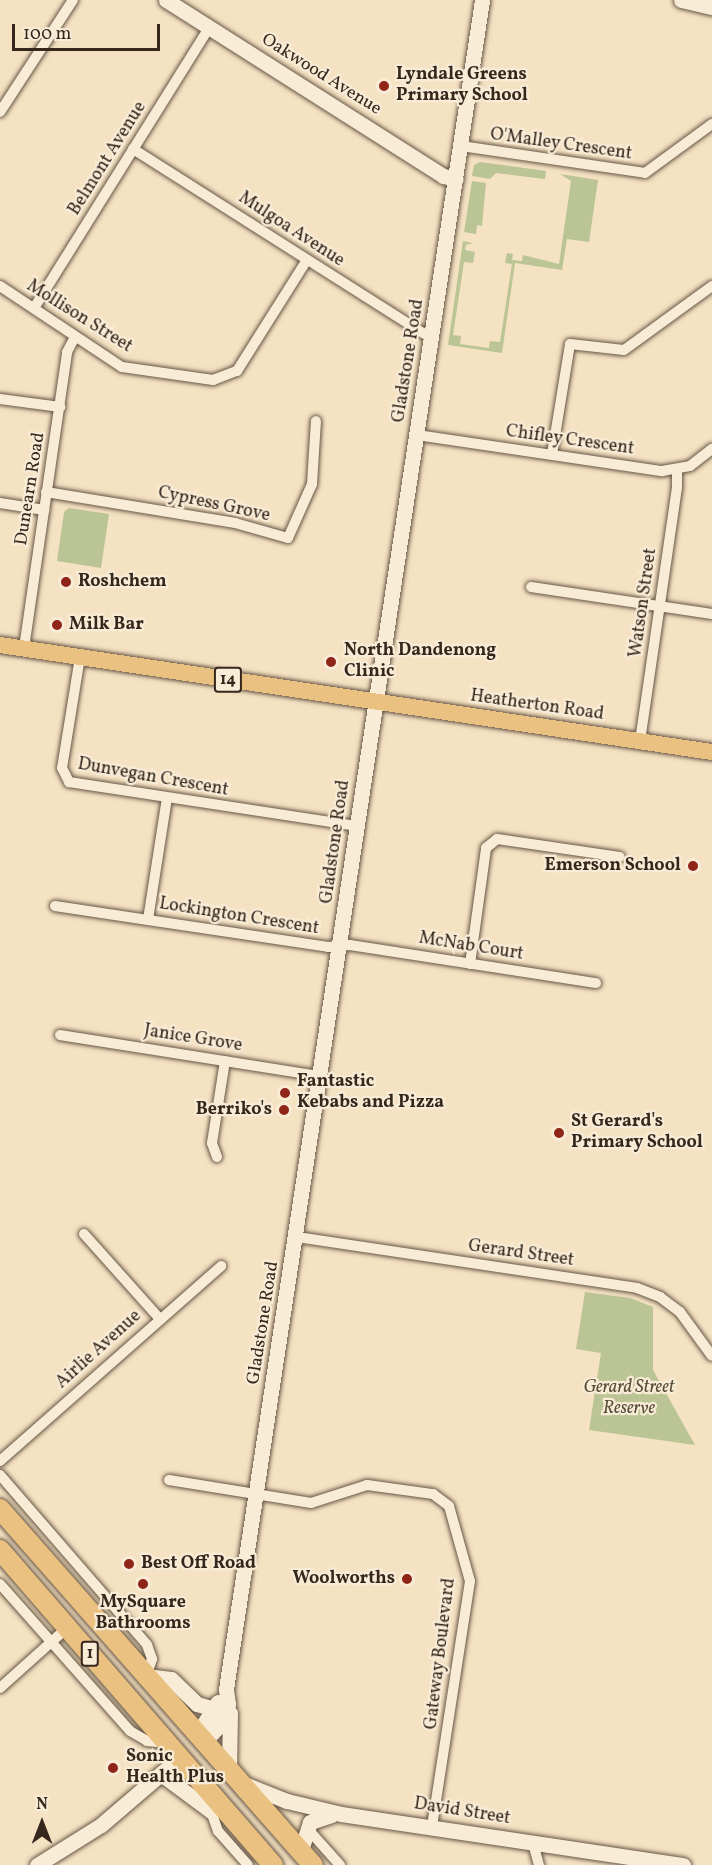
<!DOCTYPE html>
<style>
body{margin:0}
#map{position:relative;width:712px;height:1865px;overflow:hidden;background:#f5e2c2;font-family:Vollkorn,serif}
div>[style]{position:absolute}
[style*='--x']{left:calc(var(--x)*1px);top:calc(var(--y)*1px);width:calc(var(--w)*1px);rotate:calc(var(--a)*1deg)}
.green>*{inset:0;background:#bac495}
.roads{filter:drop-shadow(0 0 2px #665646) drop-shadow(0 0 2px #665646)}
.street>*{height:10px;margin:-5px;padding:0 5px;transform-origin:5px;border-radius:5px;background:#f8ecd7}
.secondary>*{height:15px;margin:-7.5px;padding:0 7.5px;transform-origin:7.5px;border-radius:7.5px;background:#f8ecd7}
.primary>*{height:16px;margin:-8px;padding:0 8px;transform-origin:8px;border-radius:8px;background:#eac181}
.highway>*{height:20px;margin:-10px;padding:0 10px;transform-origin:10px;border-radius:10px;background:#eac181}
.dots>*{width:16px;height:16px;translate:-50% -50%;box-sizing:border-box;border:3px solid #f8ecd7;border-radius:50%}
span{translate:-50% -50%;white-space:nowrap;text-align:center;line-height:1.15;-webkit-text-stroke:4.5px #f8ecd7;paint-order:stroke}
.shield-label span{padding:2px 4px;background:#f8ecd7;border:2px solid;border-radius:4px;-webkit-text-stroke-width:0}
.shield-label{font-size:16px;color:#36271c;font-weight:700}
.street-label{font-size:18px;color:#36271c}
.poi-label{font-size:18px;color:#36271c;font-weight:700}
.left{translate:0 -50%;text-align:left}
.right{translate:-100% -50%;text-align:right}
.park-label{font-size:18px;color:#574e3a;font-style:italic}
.north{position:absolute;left:12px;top:1793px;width:60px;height:60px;-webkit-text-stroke:4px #f8ecd7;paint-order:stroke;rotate:0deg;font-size:16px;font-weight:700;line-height:24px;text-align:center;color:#36271c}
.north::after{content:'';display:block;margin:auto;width:21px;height:27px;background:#36271c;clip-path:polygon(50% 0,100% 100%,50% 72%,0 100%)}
.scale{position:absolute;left:12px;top:24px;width:148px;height:27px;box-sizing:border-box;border:3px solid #36271c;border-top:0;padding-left:8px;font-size:18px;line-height:21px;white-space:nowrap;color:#36271c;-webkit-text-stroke:4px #f8ecd7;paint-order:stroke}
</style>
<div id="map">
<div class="green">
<i style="clip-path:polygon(480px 162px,546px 171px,545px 179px,496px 173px,490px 179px,472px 176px,474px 165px)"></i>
<i style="clip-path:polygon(560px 174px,598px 180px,589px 242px,567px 239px,562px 270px,515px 263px,502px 353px,448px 345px,463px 241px,473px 243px,466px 245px,465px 250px,475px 252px,473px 263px,464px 262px,453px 335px,461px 336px,460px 344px,489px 348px,490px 341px,500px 342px,512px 264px,505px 263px,507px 253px,513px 254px,512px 260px,522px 261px,523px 255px,559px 264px,571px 181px)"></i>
<i style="clip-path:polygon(472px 181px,486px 183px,482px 226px,477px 225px,476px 234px,464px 232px)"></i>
<i style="clip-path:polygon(69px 508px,109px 514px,101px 568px,57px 561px,64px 512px)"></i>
<i style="clip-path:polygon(585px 1292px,630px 1298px,653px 1307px,653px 1370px,695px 1445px,589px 1430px,601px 1353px,576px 1349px)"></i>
</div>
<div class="roads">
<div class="street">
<i style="--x:0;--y:112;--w:134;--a:-56.9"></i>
<i style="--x:461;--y:146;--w:186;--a:8.3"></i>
<i style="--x:645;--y:173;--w:83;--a:-36.2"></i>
<i style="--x:133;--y:149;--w:354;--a:32.4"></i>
<i style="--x:0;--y:286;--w:146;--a:33.6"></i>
<i style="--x:122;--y:367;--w:92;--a:8.1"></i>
<i style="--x:213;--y:380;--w:26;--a:-21"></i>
<i style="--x:237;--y:371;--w:131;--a:-57.8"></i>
<i style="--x:34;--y:308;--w:330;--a:-58"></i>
<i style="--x:0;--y:399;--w:61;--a:7.6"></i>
<i style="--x:417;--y:435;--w:248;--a:8.4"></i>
<i style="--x:662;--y:471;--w:28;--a:-10"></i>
<i style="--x:690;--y:466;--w:28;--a:-38"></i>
<i style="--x:552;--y:454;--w:111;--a:-80.7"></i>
<i style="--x:570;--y:344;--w:54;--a:6.3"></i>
<i style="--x:624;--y:350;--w:109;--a:-36"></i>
<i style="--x:46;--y:492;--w:192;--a:9.3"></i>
<i style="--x:235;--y:523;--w:55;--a:15.8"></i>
<i style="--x:288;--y:538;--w:59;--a:-66"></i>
<i style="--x:312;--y:484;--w:63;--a:-86.4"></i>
<i style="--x:0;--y:503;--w:45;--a:9"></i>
<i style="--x:531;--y:587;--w:183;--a:8.5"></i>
<i style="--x:24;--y:648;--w:299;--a:-81.7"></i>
<i style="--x:67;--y:352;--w:17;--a:-62"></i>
<i style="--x:80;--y:657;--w:112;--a:99.2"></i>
<i style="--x:62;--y:768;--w:16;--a:63"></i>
<i style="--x:69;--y:782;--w:292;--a:8.7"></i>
<i style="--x:640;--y:741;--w:257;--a:-81.7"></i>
<i style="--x:677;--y:487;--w:16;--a:-90"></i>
<i style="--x:167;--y:798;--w:123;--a:98.9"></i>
<i style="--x:148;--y:920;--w:182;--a:8.5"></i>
<i style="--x:328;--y:947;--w:22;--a:-5"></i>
<i style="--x:350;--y:945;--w:249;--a:8.8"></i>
<i style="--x:55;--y:906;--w:94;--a:8.6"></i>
<i style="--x:470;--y:964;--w:117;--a:-82.1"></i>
<i style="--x:486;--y:848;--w:14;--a:-39"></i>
<i style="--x:497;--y:839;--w:124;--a:8.3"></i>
<i style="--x:60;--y:1035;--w:263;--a:9"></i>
<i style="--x:217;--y:1157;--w:15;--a:-110"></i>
<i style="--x:212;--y:1143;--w:83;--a:-81"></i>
<i style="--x:84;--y:1234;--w:113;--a:48.2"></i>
<i style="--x:297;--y:1237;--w:344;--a:8.5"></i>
<i style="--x:637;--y:1288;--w:25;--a:21"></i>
<i style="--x:660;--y:1297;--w:25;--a:37"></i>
<i style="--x:680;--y:1312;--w:54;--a:54"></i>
<i style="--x:0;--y:1461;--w:295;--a:-41.4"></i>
<i style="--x:0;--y:1475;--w:225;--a:49.1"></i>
<i style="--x:147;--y:1645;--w:15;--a:70"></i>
<i style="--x:152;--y:1659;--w:18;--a:109"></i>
<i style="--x:169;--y:1480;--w:144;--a:9.2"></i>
<i style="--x:311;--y:1503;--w:59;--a:-17.8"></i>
<i style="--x:367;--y:1485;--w:67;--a:7.8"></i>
<i style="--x:433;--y:1494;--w:20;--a:37"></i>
<i style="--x:449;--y:1506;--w:78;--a:74.4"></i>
<i style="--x:470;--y:1581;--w:249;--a:98.8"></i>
<i style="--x:0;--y:1584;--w:196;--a:48.5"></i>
<i style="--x:130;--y:1731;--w:20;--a:30"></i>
<i style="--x:147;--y:1741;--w:18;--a:6"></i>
<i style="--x:0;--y:1688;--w:91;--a:-41.9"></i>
<i style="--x:211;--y:1811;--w:21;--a:71"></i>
<i style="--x:218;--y:1831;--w:45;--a:48.6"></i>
<i style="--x:307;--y:1828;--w:50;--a:48.3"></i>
<i style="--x:533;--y:1843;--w:23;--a:75"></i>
</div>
<div class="secondary">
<i style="--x:166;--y:0;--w:328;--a:32.4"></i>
<i style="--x:443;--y:176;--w:13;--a:13"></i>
<i style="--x:681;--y:0;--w:32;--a:13"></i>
<i style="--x:146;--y:1676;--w:25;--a:7"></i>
<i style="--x:171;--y:1679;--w:36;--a:44"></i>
<i style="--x:197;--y:1704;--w:18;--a:16"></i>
<i style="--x:197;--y:1734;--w:38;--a:-57"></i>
<i style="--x:204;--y:1742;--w:26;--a:-47"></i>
<i style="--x:222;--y:1723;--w:20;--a:-72"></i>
<i style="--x:228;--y:1704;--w:15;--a:-98"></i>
<i style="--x:226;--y:1689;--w:1708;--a:-81.38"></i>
<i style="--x:229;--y:1770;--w:57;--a:-89"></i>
<i style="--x:161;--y:1774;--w:62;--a:36.5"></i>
<i style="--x:211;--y:1811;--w:10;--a:-45"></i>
<i style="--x:244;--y:1784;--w:46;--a:21.6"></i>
<i style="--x:287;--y:1801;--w:56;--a:13.5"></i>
<i style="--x:341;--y:1814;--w:346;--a:8.5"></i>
<i style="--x:301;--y:1850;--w:29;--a:-72"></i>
<i style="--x:310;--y:1822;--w:23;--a:-18"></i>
<i style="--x:37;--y:1865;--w:75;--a:-32"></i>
<i style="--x:101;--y:1825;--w:101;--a:-40.6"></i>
</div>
<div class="primary">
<i style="--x:0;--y:645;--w:720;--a:8.55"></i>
</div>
<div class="highway">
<i style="--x:0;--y:1509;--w:474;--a:48.7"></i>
<i style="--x:0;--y:1550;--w:417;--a:49.1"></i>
</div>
</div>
<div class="dots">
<i style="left:384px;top:86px;background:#8f2418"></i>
<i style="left:66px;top:582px;background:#8f2418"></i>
<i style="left:57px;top:625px;background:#8f2418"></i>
<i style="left:331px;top:662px;background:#8f2418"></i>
<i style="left:693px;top:866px;background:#8f2418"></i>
<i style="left:285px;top:1093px;background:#8f2418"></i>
<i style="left:284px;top:1110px;background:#8f2418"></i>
<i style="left:559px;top:1133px;background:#8f2418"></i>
<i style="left:129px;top:1564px;background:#8f2418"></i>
<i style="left:407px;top:1579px;background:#8f2418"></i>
<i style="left:143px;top:1584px;background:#8f2418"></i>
<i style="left:113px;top:1768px;background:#8f2418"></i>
</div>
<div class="shield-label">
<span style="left:228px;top:680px">14</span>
<span style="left:90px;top:1654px">1</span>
</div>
<div class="street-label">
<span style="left:321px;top:75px;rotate:32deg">Oakwood Avenue</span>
<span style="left:561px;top:145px;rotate:8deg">O'Malley Crescent</span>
<span style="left:108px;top:159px;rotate:-58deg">Belmont Avenue</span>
<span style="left:291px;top:230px;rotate:33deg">Mulgoa Avenue</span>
<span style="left:79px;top:317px;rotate:32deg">Mollison Street</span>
<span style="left:409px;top:361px;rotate:-81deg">Gladstone Road</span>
<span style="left:570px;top:441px;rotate:8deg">Chifley Crescent</span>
<span style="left:31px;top:489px;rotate:-81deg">Dunearn Road</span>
<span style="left:214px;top:505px;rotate:12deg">Cypress Grove</span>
<span style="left:644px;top:603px;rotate:-82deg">Watson Street</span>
<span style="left:537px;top:706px;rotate:8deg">Heatherton Road</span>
<span style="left:153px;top:778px;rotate:10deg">Dunvegan Crescent</span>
<span style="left:336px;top:842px;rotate:-82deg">Gladstone Road</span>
<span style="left:239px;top:917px;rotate:9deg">Lockington Crescent</span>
<span style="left:471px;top:947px;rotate:9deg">McNab Court</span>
<span style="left:193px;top:1039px;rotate:9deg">Janice Grove</span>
<span style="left:521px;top:1254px;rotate:8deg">Gerard Street</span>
<span style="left:264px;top:1323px;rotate:-81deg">Gladstone Road</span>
<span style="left:99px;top:1350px;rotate:-42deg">Airlie Avenue</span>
<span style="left:441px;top:1654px;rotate:-83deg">Gateway Boulevard</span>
<span style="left:462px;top:1812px;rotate:9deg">David Street</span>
</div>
<div class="poi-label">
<span class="left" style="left:396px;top:86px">Lyndale Greens<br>Primary School</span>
<span class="left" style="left:78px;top:582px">Roshchem</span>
<span class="left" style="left:69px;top:625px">Milk Bar</span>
<span class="left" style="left:344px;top:662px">North Dandenong<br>Clinic</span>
<span class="right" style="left:681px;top:866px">Emerson School</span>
<span class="left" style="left:297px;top:1093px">Fantastic<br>Kebabs and Pizza</span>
<span class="right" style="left:272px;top:1110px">Berriko's</span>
<span class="left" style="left:571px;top:1133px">St Gerard's<br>Primary School</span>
<span class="left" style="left:141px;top:1564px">Best Off Road</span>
<span class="right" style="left:395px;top:1579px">Woolworths</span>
<span style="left:143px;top:1614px">MySquare<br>Bathrooms</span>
<span class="left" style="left:126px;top:1768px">Sonic<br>Health Plus</span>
</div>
<div class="park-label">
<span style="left:629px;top:1399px">Gerard Street<br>Reserve</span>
</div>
<div class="north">N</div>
<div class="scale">100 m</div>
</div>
